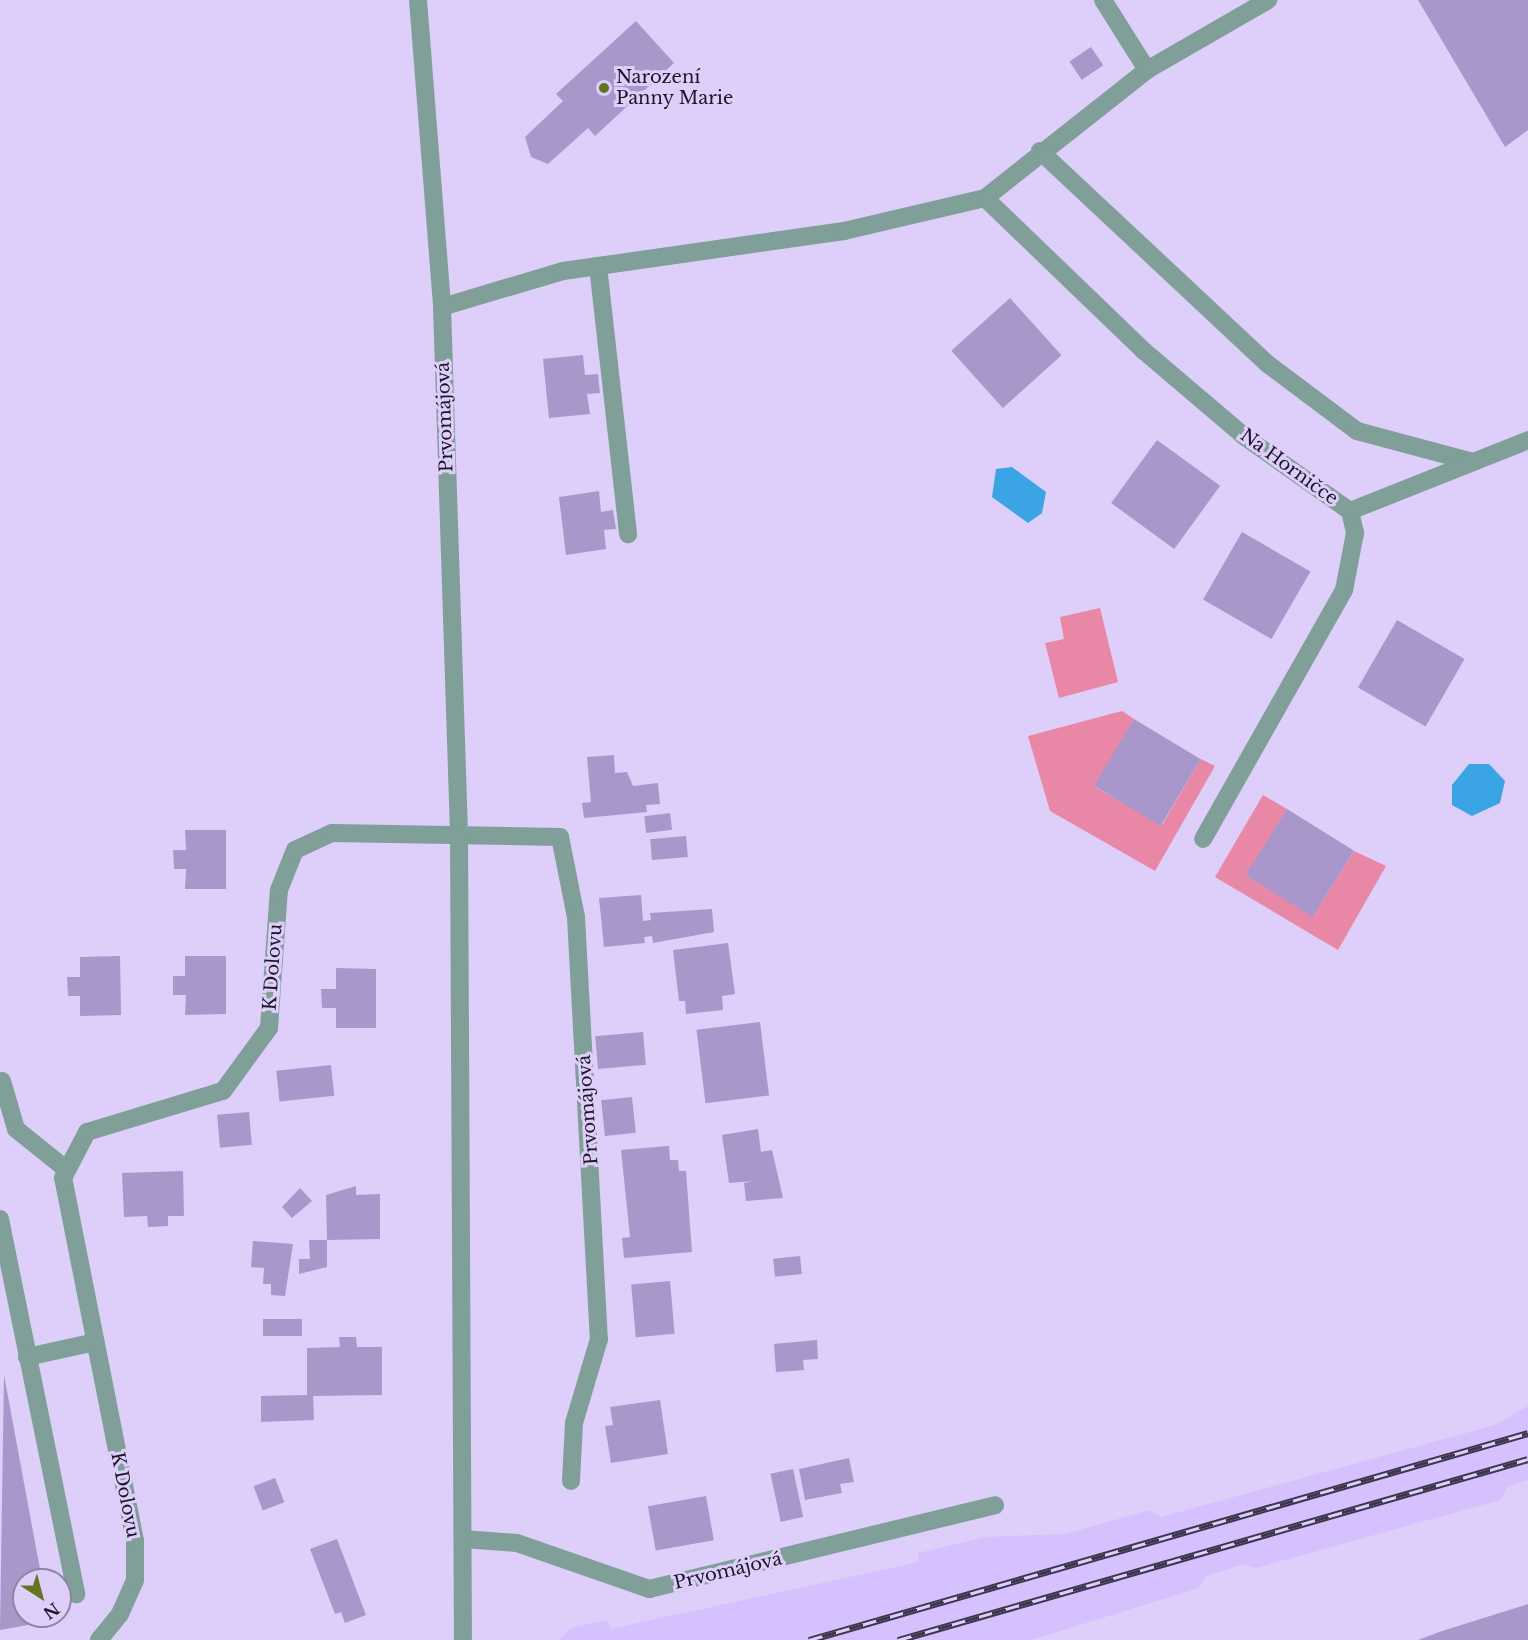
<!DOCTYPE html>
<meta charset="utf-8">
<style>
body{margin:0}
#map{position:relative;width:1528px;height:1640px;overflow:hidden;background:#ddcefa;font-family:"Libre Baskerville",serif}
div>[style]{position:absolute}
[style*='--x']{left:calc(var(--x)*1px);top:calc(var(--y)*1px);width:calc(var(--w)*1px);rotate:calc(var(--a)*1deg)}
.built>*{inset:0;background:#d6c0fe}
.green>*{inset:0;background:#e887a6}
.water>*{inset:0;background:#3aa4e5}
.building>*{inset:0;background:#a997cc;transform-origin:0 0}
.service>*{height:18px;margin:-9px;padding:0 9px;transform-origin:9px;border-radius:9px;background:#819f99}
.minor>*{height:18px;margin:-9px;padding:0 9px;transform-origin:9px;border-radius:9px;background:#819f99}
.tertiary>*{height:18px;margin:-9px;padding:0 9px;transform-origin:9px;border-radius:9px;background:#819f99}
.rail>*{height:7px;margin-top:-3.5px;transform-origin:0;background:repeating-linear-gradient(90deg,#ddcefa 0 14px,#3d354c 0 28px);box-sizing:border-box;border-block:2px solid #3d354c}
.dots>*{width:16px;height:16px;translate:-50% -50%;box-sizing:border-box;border:3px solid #ddcefa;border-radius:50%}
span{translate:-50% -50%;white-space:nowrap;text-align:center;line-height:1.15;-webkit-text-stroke:6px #ddcefa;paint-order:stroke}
.poi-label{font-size:18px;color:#1d1629}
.left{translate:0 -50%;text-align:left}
.street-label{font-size:18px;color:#1d1629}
.north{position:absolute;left:12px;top:1568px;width:60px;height:60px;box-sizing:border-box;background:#ddcefa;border:2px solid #9084a6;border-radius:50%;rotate:144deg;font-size:16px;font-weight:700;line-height:24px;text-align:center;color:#1d1629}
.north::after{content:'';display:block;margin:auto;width:21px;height:27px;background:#637422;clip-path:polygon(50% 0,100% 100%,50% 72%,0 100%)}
</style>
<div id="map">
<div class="built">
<i style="clip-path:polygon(1528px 1406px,1528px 1480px,1508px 1486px,1500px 1500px,1256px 1568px,1244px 1564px,1206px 1576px,1199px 1588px,1031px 1640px,559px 1640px,571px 1628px,608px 1620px,610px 1629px,919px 1562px,918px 1553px,986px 1537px,1065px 1534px,1150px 1510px,1161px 1517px,1495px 1425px)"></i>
</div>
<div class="green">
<i style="clip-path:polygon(1100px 608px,1118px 682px,1059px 698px,1045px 643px,1064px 639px,1060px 617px)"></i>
<i style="clip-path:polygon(1122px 711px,1134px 719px,1095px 787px,1162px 825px,1201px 759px,1215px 766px,1155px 871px,1050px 811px,1028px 736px)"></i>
<i style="clip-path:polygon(1263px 795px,1287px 809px,1247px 876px,1313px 916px,1354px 851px,1386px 866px,1338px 950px,1215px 877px)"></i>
</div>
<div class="water">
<i style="clip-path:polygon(1012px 467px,1046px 492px,1042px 513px,1028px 523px,992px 497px,996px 469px)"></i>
<i style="clip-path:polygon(1469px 764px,1489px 764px,1505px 781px,1500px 803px,1472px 816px,1452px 805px,1452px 785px)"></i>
</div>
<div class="building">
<i style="clip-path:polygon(1418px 0,1528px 0,1528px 130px,1505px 147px)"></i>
<i style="clip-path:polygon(636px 21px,674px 63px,595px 136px,588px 128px,548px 164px,531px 157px,525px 137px,563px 101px,556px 94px)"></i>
<i style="left:1091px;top:47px;width:22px;height:26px;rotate:56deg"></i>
<i style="left:1010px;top:298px;width:77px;height:79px;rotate:48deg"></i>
<i style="clip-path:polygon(583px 355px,585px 375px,598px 374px,600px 393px,587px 394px,590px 414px,549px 418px,543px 359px)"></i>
<i style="left:1157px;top:440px;width:78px;height:78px;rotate:36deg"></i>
<i style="clip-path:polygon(599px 491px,601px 512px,613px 510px,616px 529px,604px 530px,606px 549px,566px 555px,559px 497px)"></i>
<i style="left:1242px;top:532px;width:79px;height:78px;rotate:30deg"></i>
<i style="left:1397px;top:620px;width:78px;height:78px;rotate:30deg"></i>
<i style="left:1134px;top:719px;width:78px;height:78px;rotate:31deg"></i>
<i style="clip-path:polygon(614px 755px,615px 773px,627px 772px,633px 786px,658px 783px,660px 804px,646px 805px,647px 812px,584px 818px,582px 803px,591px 802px,587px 757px)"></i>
<i style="left:1287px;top:809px;width:79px;height:78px;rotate:32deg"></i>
<i style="left:670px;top:813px;width:17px;height:26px;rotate:83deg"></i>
<i style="clip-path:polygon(185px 830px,226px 830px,226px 889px,185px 889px,186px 869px,174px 869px,173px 850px,186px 850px)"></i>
<i style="left:686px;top:836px;width:21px;height:36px;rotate:85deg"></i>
<i style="clip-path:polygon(641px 895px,643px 921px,651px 920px,650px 913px,712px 909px,714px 932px,653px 943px,652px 936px,644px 937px,645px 943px,604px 947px,599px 898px)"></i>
<i style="clip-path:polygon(728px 943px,735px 994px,722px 996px,723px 1010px,686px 1014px,685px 1001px,679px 1001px,673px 950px)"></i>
<i style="clip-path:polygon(120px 956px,121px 1015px,80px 1016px,80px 996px,68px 996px,67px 977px,80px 977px,80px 957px)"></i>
<i style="clip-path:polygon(185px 956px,226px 956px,226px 1014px,185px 1015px,186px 995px,173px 995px,173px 976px,185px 976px)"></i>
<i style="clip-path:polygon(336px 968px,376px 969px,376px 1028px,336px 1028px,336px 1008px,322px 1008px,321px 989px,336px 989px)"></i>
<i style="left:760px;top:1022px;width:74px;height:64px;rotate:83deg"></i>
<i style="left:643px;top:1032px;width:33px;height:48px;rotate:85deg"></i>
<i style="left:331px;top:1065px;width:31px;height:55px;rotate:84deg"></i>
<i style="left:632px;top:1097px;width:36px;height:31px;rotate:84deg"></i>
<i style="left:249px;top:1112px;width:33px;height:32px;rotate:85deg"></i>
<i style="clip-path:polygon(758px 1129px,761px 1152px,772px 1150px,783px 1198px,746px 1201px,744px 1183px,754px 1181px,729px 1183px,722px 1135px)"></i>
<i style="clip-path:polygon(669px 1146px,670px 1160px,678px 1160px,679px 1171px,686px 1171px,692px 1252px,624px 1258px,622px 1238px,630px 1237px,621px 1150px)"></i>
<i style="clip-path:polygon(183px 1171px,184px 1216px,168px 1216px,168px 1226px,148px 1227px,147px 1216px,124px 1217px,122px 1173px)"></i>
<i style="clip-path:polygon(356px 1186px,356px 1195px,380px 1194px,380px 1239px,327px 1240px,326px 1195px)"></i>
<i style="clip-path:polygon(300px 1188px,312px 1201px,292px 1218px,282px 1207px)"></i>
<i style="clip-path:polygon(309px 1240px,327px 1240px,327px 1267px,299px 1274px,299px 1259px,310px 1259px)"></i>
<i style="clip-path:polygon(253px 1241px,293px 1244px,285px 1296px,271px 1295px,271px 1284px,263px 1284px,264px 1268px,251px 1267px)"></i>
<i style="left:800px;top:1256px;width:18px;height:27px;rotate:84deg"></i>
<i style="left:670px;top:1281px;width:53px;height:39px;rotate:85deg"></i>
<i style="left:263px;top:1319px;width:39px;height:17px"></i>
<i style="clip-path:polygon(339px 1337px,356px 1337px,357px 1347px,382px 1347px,382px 1395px,313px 1396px,314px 1420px,261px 1422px,261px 1396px,307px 1395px,307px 1348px,340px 1347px)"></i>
<i style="clip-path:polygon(817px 1340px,818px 1359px,803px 1360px,804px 1370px,776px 1372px,774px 1344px)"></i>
<i style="clip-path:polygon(4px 1375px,42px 1580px,24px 1580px,24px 1616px,49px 1616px,50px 1621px,0 1630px)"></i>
<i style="clip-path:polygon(660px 1400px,668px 1454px,611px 1463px,605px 1426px,613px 1425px,610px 1407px)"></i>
<i style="clip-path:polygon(849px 1458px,854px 1482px,840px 1484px,842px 1493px,805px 1500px,799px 1469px)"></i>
<i style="left:793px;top:1469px;width:49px;height:23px;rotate:78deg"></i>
<i style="left:275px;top:1478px;width:26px;height:23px;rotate:69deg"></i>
<i style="left:706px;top:1496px;width:45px;height:59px;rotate:80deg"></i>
<i style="clip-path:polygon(337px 1539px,366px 1615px,345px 1623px,341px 1612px,335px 1614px,310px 1549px)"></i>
<i style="clip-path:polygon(1528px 1604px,1528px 1640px,1418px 1640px,1442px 1631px)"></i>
</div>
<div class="service">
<i style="--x:1103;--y:0;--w:83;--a:57.8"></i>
<i style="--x:985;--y:198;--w:206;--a:-38.3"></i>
<i style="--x:1147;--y:70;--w:140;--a:-30"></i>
<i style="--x:598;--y:266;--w:270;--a:83.6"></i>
</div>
<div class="minor">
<i style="--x:1040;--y:151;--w:313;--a:43.1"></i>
<i style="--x:1269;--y:365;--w:110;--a:36.9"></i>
<i style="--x:1357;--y:431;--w:120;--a:15"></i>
<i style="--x:442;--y:307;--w:126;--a:-16.6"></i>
<i style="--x:563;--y:271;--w:284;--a:-8.1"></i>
<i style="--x:844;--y:231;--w:145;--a:-13.2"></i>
<i style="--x:985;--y:198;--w:221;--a:43.9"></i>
<i style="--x:1144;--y:351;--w:133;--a:40.4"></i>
<i style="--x:1245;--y:437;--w:128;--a:35.2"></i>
<i style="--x:1350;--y:511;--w:23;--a:77"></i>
<i style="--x:1355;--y:533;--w:58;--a:100.9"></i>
<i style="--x:1344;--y:590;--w:286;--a:119.5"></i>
<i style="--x:1350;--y:511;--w:192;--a:-21.7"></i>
<i style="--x:2;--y:1081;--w:50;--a:73.7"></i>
<i style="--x:16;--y:1129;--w:65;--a:38.8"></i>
<i style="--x:0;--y:1219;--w:383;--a:78.5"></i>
<i style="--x:27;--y:1357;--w:70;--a:-12.4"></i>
<i style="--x:463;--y:1539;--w:54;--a:4.2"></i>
<i style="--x:517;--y:1543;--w:140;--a:19.2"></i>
<i style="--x:649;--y:1589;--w:356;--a:-13.6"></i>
<i style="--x:99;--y:1640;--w:33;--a:-51"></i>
<i style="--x:120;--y:1614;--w:37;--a:-66"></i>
<i style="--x:135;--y:1580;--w:39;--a:-90"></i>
<i style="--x:135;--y:1541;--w:370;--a:-101.2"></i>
<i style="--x:63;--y:1178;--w:52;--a:-62.4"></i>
<i style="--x:87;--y:1132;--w:142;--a:-16.8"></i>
<i style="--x:223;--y:1091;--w:78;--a:-53.9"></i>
<i style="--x:269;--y:1028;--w:138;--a:-85.9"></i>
<i style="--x:279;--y:890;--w:43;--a:-68.2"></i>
<i style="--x:295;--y:850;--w:41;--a:-24.7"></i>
<i style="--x:332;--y:833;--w:228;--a:1"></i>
<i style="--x:560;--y:837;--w:82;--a:78.7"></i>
<i style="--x:576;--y:917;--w:423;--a:86.9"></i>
<i style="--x:599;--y:1339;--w:88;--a:106.6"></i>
<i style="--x:574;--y:1423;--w:58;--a:93"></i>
</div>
<div class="tertiary">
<i style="--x:418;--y:0;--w:308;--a:85.5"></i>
<i style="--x:442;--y:307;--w:527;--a:88.15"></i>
<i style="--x:459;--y:834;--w:806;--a:89.72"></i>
</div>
<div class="rail">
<i style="--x:809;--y:1640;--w:748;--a:-16.06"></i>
<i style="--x:898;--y:1640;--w:655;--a:-16.03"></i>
</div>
<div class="dots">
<i style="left:604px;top:88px;background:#637422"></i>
</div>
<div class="poi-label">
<span class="left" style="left:616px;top:88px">Narození<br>Panny Marie</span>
</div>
<div class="street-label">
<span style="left:445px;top:417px;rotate:-92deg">Prvomájová</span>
<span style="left:1289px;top:467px;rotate:36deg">Na Horničce</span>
<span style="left:273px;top:967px;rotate:-86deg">K Dolovu</span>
<span style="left:588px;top:1110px;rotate:-94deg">Prvomájová</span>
<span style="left:125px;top:1495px;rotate:79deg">K Dolovu</span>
<span style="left:728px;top:1571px;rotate:-13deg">Prvomájová</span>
</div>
<div class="north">N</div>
</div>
